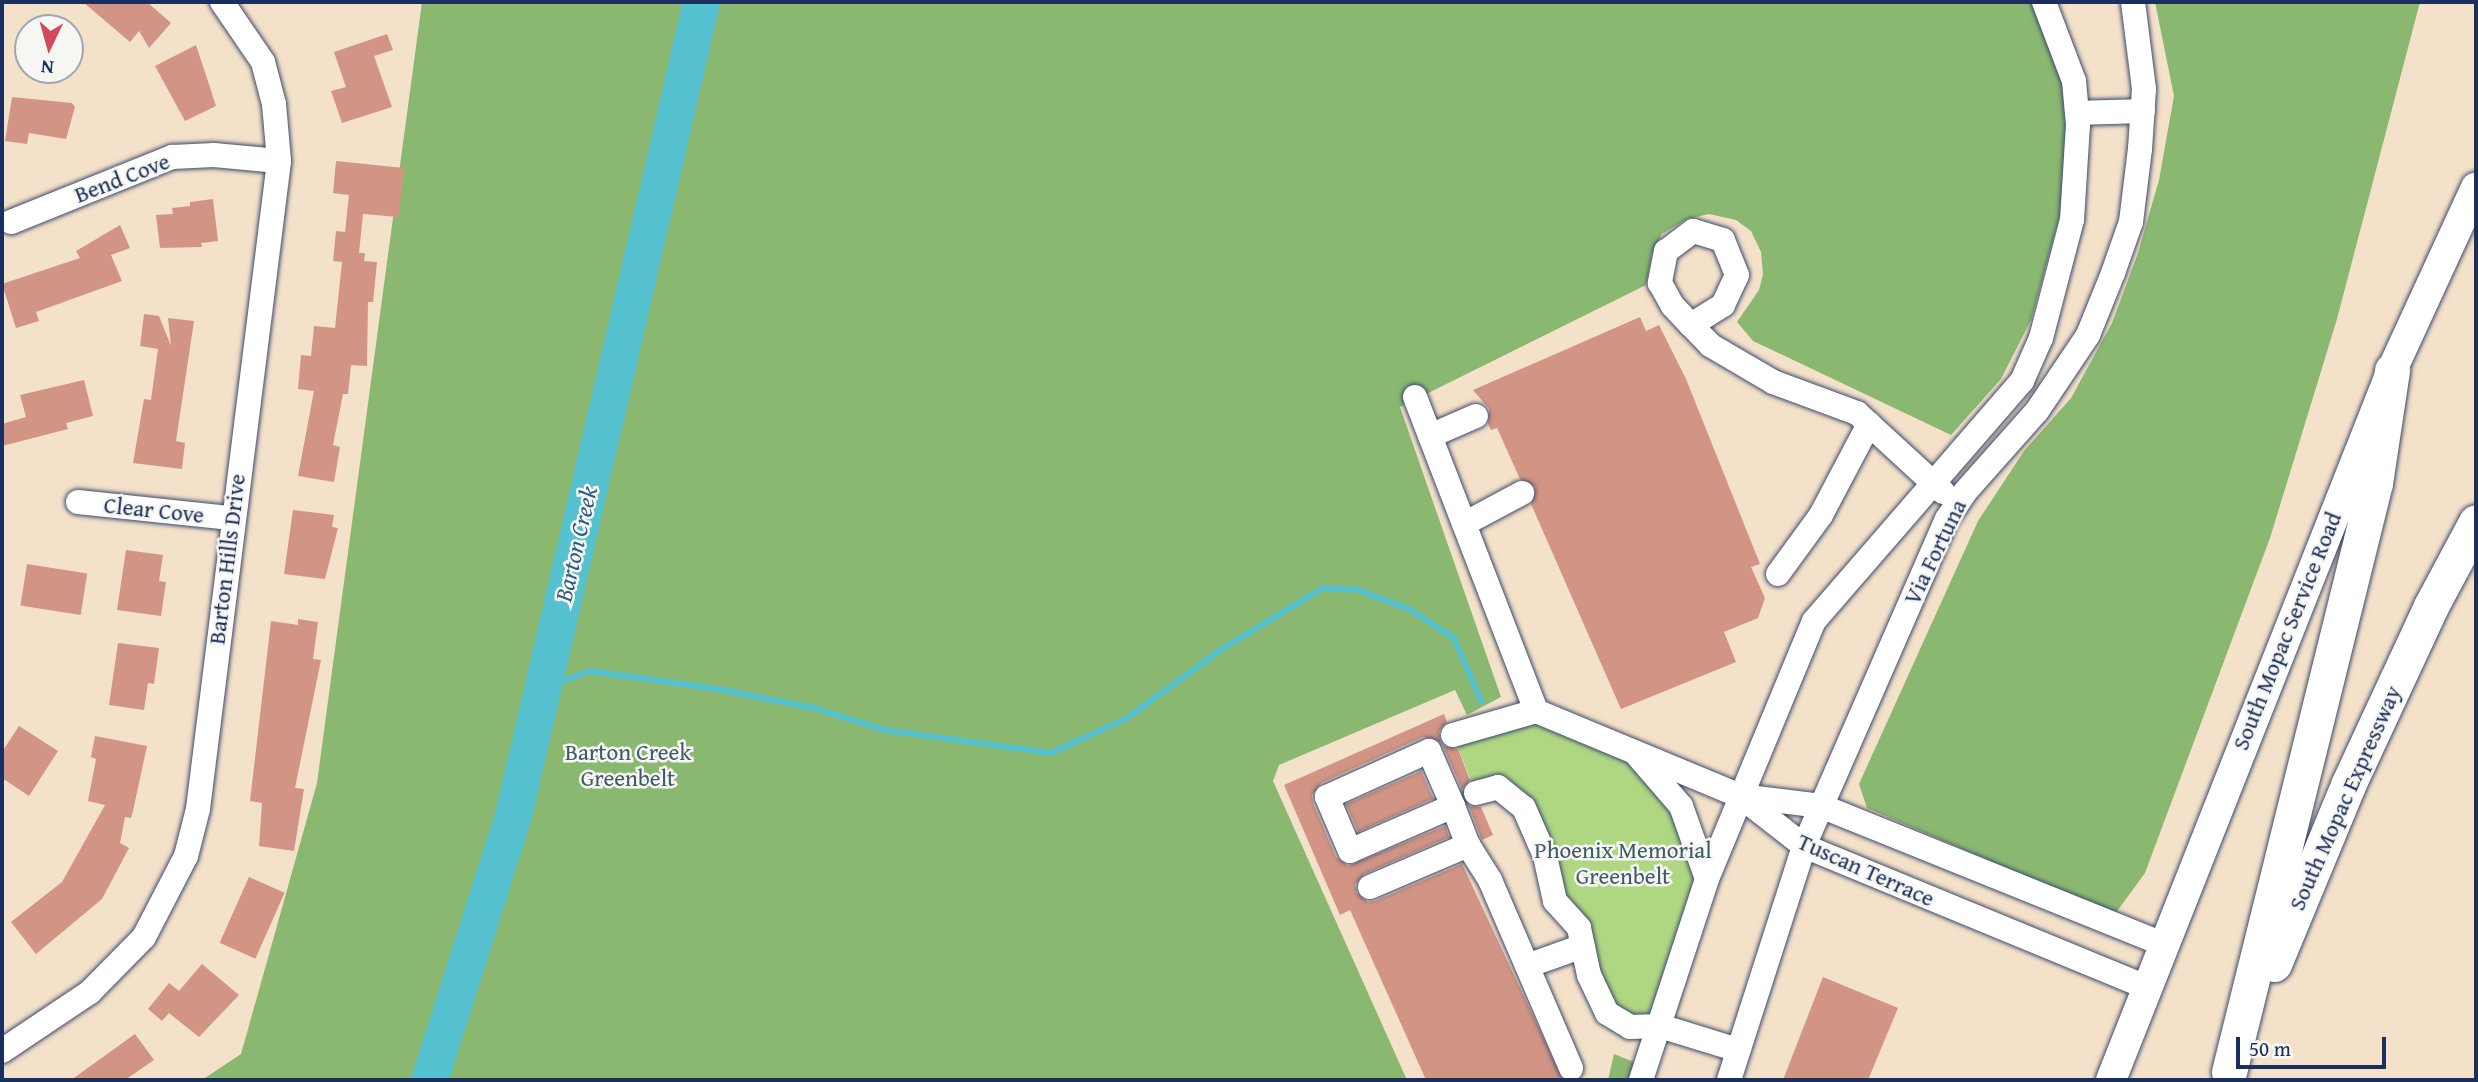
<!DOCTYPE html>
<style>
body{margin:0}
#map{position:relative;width:2478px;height:1082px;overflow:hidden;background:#f4e1c9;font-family:"Gentium Book Plus",serif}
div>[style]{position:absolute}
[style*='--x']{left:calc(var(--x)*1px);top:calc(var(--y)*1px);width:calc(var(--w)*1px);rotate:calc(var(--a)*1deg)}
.green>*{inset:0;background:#afd782}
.forest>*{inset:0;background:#8bb870}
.stream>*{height:6px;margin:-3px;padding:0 3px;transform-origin:3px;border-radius:3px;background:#56c2d0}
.river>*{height:37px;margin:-18.5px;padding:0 18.5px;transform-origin:18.5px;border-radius:18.5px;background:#56c2d0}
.building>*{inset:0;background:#d29485;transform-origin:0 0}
.roads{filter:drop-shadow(0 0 2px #3c4a6e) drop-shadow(0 0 2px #3c4a6e)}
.minor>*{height:24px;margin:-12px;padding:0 12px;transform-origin:12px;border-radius:12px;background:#fff}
.major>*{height:30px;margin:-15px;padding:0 15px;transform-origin:15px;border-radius:15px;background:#fff}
.highway>*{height:35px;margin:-17.5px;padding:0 17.5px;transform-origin:17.5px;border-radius:17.5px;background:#fff}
span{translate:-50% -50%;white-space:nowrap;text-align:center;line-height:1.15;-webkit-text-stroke:5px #f6f6f2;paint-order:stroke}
.street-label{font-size:23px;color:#1b2f5e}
.park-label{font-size:23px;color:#405967}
.water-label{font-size:24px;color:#2d5b80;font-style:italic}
.frame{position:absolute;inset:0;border:4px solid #1b2f5e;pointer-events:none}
.north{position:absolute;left:14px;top:14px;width:70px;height:70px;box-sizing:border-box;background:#f6f6f2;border:2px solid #9ea6b7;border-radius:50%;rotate:185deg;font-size:19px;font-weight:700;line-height:28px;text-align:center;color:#1b2f5e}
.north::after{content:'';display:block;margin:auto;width:24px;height:32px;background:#d1495b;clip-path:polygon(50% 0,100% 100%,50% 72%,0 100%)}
.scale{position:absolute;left:2236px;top:1037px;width:150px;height:32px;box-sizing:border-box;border:4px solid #1b2f5e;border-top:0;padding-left:9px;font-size:21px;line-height:24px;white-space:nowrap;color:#1b2f5e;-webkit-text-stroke:5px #f6f6f2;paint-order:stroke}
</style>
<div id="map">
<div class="green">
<i style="clip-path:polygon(1536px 711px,1634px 752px,1681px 806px,1707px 879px,1660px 1026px,1607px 1013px,1524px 808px,1476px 793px,1453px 735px)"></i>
</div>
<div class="forest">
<i style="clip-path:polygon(422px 2px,2034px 2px,2057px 54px,2069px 110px,2068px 186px,2031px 320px,2001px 379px,1951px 435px,1753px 341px,1737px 322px,1759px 290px,1763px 274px,1761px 252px,1751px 231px,1736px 220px,1709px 214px,1687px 219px,1662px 234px,1652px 254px,1646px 285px,1400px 407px,1501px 697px,1467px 715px,1455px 690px,1279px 765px,1273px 781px,1407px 1080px,202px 1080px,241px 1054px,317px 783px)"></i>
<i style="clip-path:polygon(2155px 2px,2420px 2px,2337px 319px,2270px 538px,2145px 873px,2115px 914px,1867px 808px,1859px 784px,1978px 521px,2024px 451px,2071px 398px,2112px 323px,2138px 253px,2159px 180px,2174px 96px)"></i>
<i style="clip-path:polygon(1614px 1054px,1634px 1062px,1628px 1080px,1608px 1080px)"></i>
</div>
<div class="stream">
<i style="--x:543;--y:688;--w:50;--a:-19.9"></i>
<i style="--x:590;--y:671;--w:129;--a:8"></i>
<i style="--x:718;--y:689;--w:98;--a:11.2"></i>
<i style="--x:814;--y:708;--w:74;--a:17.2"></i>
<i style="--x:885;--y:730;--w:168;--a:7.9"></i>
<i style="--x:1051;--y:753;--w:84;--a:-24.7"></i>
<i style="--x:1127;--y:718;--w:117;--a:-36"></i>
<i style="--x:1222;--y:649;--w:118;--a:-31.1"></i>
<i style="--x:1323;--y:588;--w:35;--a:3"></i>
<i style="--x:1358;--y:590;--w:54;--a:20.4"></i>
<i style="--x:1409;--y:609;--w:54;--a:32.8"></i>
<i style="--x:1454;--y:638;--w:69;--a:66.8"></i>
</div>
<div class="river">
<i style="--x:429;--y:1080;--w:278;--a:-72.4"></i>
<i style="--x:513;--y:815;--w:834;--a:-76.98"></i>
</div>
<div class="building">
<i style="clip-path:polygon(83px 2px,147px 2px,171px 23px,149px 48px,139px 31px,130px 42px)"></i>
<i style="clip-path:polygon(387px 34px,393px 50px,374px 56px,392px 107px,342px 123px,331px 91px,346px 87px,334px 52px)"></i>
<i style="clip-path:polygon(196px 45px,216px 106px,185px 121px,155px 66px)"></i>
<i style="clip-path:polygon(12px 97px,72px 103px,75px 107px,66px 139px,29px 133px,27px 144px,5px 141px)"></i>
<i style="clip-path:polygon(336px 161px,404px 168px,399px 217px,363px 214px,359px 253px,365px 253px,364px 261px,377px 262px,373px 302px,368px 302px,367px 366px,351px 365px,348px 394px,343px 394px,333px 445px,340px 447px,334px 482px,298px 476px,314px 391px,298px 389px,301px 355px,311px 356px,314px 326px,335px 328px,342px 262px,333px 261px,336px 231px,345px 232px,349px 195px,333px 193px)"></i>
<i style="clip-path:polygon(213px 199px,218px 241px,201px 243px,202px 247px,160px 248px,156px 215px,173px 214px,172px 208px,190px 206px,190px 202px)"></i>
<i style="clip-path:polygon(120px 225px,130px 248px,111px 255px,122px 281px,36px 312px,39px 321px,16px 328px,2px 284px,80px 258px,76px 251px)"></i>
<i style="clip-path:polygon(144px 314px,159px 316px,171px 346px,168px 318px,194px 321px,176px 441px,185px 443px,182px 469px,133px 463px,144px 399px,151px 400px,158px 349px,140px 346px)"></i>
<i style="clip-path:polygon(1640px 317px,1646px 331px,1659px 325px,1686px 379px,1760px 564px,1751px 567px,1765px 598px,1758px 618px,1724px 632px,1736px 662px,1621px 709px,1531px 504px,1535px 487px,1520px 479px,1497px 428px,1491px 430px,1488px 424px,1489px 409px,1473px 390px)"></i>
<i style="clip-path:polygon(84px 380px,93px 416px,66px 423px,68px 429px,2px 446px,2px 424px,26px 417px,20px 395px)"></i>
<i style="clip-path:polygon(293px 510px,334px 515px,332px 527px,338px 528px,325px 579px,284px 574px)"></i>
<i style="clip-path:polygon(126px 550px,163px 555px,159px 581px,166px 582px,161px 616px,117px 610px)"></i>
<i style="left:27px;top:564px;width:61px;height:42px;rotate:9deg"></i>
<i style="clip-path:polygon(298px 619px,318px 622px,313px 659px,321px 660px,295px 788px,304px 789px,294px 851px,259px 846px,262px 803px,250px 801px,271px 621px,298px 625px)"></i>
<i style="clip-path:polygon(118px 643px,159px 648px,154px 684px,148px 683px,144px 710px,109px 705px)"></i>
<i style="clip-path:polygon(1444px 714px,1447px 722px,1439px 731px,1440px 742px,1423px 737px,1321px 783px,1312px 795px,1313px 803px,1336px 857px,1348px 866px,1445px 826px,1449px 837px,1364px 874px,1355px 885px,1357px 893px,1368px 902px,1375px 901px,1462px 864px,1563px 1080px,1426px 1080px,1350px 910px,1340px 915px,1284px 785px)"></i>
<i style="clip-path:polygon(19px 726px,58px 751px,29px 796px,2px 778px,2px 752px)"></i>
<i style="clip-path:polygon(95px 736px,147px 746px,133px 811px,131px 818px,125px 817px,120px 843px,129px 848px,102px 899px,36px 954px,11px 922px,62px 882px,105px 805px,88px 801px,96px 759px,91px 757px)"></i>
<i style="clip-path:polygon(1443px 746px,1458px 749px,1470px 780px,1462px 789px)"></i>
<i style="left:1421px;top:771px;width:30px;height:82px;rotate:66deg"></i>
<i style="clip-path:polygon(1469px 806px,1481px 807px,1493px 835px,1482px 840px)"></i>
<i style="left:249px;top:877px;width:39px;height:72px;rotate:24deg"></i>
<i style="clip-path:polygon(202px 964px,239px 995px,199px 1037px,169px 1013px,162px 1021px,148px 1009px,169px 983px,179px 991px)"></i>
<i style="clip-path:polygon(1823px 977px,1898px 1008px,1868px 1080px,1783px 1080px)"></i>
<i style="clip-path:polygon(135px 1034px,154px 1060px,125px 1080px,71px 1080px)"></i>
</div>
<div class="roads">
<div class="minor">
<i style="--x:2077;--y:113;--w:66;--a:-1.7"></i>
<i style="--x:11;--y:222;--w:174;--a:-22"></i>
<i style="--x:172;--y:157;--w:42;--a:-2.7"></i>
<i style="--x:214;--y:155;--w:65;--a:5.3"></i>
<i style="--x:1691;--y:325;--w:38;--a:-32"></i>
<i style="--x:1723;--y:305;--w:33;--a:-65"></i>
<i style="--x:1737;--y:275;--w:38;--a:-112"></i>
<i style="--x:1723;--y:240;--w:31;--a:-163"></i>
<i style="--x:1693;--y:231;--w:34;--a:143"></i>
<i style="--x:1666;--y:251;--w:33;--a:101"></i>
<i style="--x:1660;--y:283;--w:26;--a:61"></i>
<i style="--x:1673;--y:306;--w:26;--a:47"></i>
<i style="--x:1691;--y:325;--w:28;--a:46"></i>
<i style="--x:1710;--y:345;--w:73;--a:30.4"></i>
<i style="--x:1773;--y:382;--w:90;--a:20.3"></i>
<i style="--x:1857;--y:413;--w:117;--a:42.6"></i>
<i style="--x:1415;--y:397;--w:337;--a:68.9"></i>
<i style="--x:1430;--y:436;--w:50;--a:-23.5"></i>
<i style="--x:78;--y:502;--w:154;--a:6"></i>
<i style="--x:1464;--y:524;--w:66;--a:-28.1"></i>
<i style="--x:1778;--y:574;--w:73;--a:-53.9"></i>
<i style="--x:1821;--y:515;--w:103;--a:-62.2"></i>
<i style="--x:1453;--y:735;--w:86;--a:-16.1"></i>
<i style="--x:1536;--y:711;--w:221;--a:22.6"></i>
<i style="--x:1740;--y:796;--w:81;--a:38"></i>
<i style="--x:1804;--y:846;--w:373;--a:22.4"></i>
<i style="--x:1637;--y:755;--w:67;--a:49.2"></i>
<i style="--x:1681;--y:806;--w:77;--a:70.4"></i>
<i style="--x:1476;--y:793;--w:23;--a:-15"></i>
<i style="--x:1498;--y:787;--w:33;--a:39"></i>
<i style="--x:1524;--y:808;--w:52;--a:66.4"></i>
<i style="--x:1545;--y:856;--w:46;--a:77.5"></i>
<i style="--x:1555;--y:901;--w:36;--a:48"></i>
<i style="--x:1579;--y:928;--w:48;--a:78"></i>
<i style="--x:1589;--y:975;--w:42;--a:64.7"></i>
<i style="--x:1607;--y:1013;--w:27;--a:31"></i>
<i style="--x:1630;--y:1027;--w:30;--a:-2"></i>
<i style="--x:1660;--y:1026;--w:82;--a:17.1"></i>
<i style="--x:1740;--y:796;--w:82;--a:7"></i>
<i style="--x:1821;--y:806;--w:371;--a:22"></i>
<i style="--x:1453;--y:806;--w:112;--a:156.4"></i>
<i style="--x:1350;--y:851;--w:59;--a:-113.1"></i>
<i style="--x:1327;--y:797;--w:112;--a:-24.3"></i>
<i style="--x:1429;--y:751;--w:60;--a:66.4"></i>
<i style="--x:1453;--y:806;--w:42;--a:69"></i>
<i style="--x:1370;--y:887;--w:107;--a:-23.2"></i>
<i style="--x:1468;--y:845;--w:41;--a:57.8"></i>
<i style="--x:1490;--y:880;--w:205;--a:66.7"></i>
<i style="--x:1527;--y:966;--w:59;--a:-19.7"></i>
<i style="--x:2;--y:1051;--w:106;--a:-33.8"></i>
<i style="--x:90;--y:992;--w:77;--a:-45.5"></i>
<i style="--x:144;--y:937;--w:91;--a:-62.6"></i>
<i style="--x:186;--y:856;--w:49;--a:-75.7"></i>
<i style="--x:198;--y:809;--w:653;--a:-82.87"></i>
<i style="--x:279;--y:161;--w:57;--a:-95"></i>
<i style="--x:274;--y:104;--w:43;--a:-104.7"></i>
<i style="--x:263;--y:62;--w:73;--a:-124.3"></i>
<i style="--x:1641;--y:1080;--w:212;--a:-71.8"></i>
<i style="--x:1707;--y:879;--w:279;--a:-67.5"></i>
<i style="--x:1814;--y:621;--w:318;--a:-49.1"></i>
<i style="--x:2022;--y:381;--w:47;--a:-66.2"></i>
<i style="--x:2041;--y:338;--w:122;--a:-75.3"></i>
<i style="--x:2072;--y:220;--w:95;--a:-86.4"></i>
<i style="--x:2078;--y:125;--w:44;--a:-95.2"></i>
<i style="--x:2074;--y:81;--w:85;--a:-110.8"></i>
<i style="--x:1729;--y:1080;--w:246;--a:-72.2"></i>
<i style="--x:1804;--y:846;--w:357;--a:-66.4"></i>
<i style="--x:1947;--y:519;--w:32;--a:-56"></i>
<i style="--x:1965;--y:492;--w:108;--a:-48.4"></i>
<i style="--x:2037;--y:411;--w:92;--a:-56.1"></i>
<i style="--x:2088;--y:335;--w:67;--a:-68"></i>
<i style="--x:2113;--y:273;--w:54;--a:-70.6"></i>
<i style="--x:2131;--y:222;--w:74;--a:-83"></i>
<i style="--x:2140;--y:149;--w:60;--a:-86.2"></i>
<i style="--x:2144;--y:89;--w:88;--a:-97.2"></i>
</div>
<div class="major">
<i style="--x:2111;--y:1080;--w:764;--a:-68.41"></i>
<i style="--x:2392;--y:370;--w:201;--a:-65.3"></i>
</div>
<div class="highway">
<i style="--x:2274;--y:964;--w:194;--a:-67.5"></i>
<i style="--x:2348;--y:785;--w:197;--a:-65.1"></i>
<i style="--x:2431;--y:606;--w:95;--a:-61.8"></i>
<i style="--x:2229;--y:1072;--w:607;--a:-76.08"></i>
<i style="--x:2375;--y:483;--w:114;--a:-81.4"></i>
</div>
</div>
<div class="street-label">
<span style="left:122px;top:178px;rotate:-21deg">Bend Cove</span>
<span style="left:154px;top:510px;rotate:6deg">Clear Cove</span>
<span style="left:1935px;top:552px;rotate:-64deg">Via Fortuna</span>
<span style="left:227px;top:559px;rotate:-83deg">Barton Hills Drive</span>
<span style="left:2287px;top:631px;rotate:-68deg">South Mopac Service Road</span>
<span style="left:2345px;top:798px;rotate:-66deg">South Mopac Expressway</span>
<span style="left:1866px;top:870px;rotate:24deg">Tuscan Terrace</span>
</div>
<div class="park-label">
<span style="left:628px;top:765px">Barton Creek<br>Greenbelt</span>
<span style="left:1623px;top:863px">Phoenix Memorial<br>Greenbelt</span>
</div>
<div class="water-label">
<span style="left:576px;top:544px;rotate:-77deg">Barton Creek</span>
</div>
<div class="frame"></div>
<div class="north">N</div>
<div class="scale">50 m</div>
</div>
